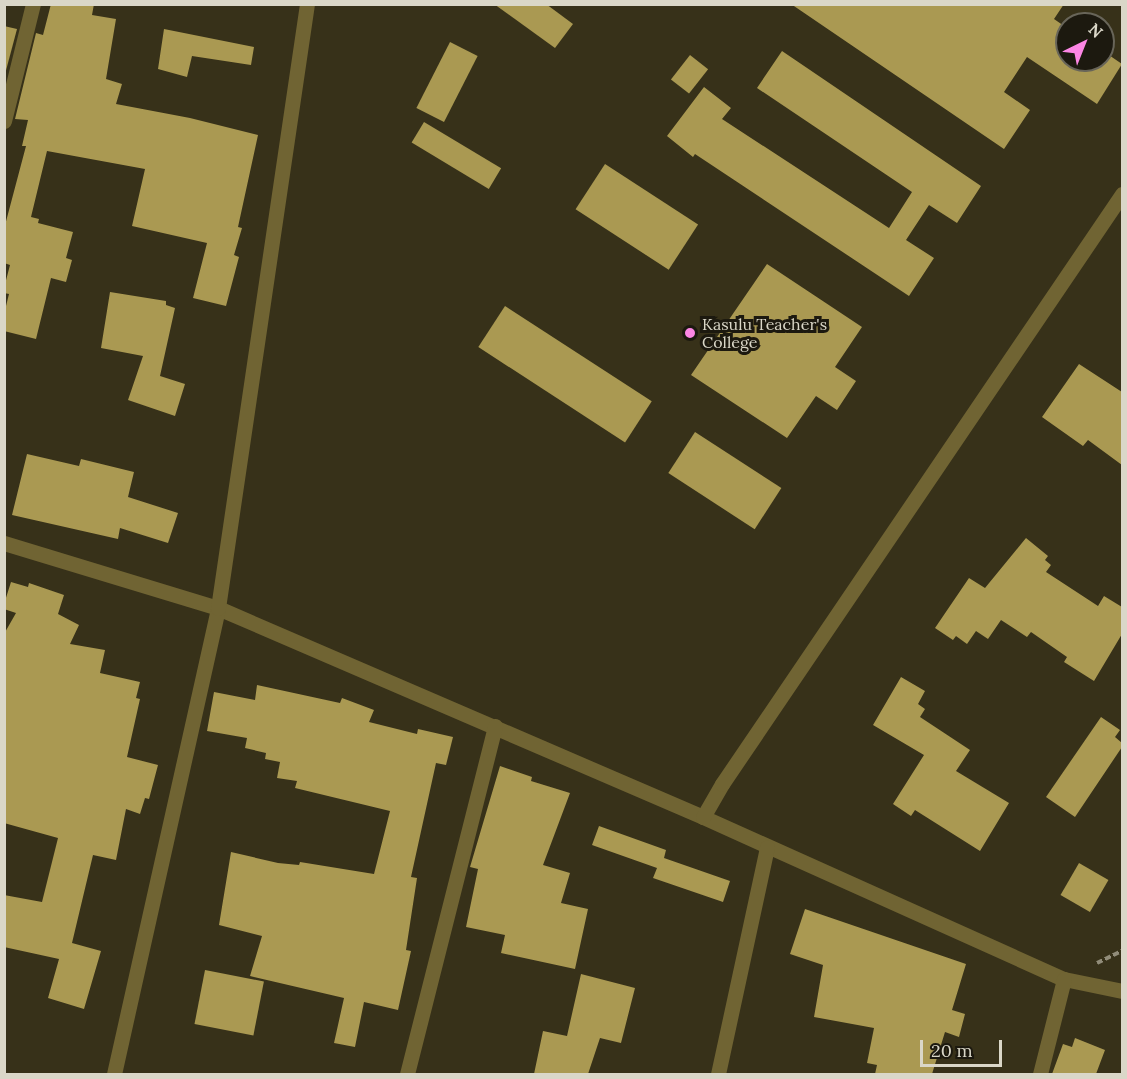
<!DOCTYPE html>
<style>
body{margin:0}
#map{position:relative;width:1127px;height:1079px;overflow:hidden;background:#373119;font-family:Lora,serif}
div>[style]{position:absolute}
[style*='--x']{left:calc(var(--x)*1px);top:calc(var(--y)*1px);width:calc(var(--w)*1px);rotate:calc(var(--a)*1deg)}
.building>*{inset:0;background:#aa9952;transform-origin:0 0}
.path>*{height:4px;margin-top:-2px;transform-origin:0;background:repeating-linear-gradient(90deg,#918c79 0 6px,transparent 0 9px)}
.street>*{height:15px;margin:-7.5px;padding:0 7.5px;transform-origin:7.5px;border-radius:7.5px;background:#706433}
.dots>*{width:16px;height:16px;translate:-50% -50%;box-sizing:border-box;border:3px solid #1c190f;border-radius:50%}
span{translate:-50% -50%;white-space:nowrap;text-align:center;line-height:1.15;-webkit-text-stroke:6px #1c190f;paint-order:stroke}
.poi-label{font-size:16px;color:#dad7c8}
.left{translate:0 -50%;text-align:left}
.frame{position:absolute;inset:0;border:6px solid #dad7c8;pointer-events:none}
.north{position:absolute;left:1055px;top:12px;width:60px;height:60px;box-sizing:border-box;background:#1c190f;border:2px solid #686559;border-radius:50%;rotate:43deg;font-size:16px;font-weight:700;line-height:24px;text-align:center;color:#dad7c8}
.north::after{content:'';display:block;margin:auto;width:21px;height:27px;background:#fc86e4;clip-path:polygon(50% 0,100% 100%,50% 72%,0 100%)}
.scale{position:absolute;left:920px;top:1040px;width:82px;height:27px;box-sizing:border-box;border:3px solid #dad7c8;border-top:0;padding-left:8px;font-size:18px;line-height:21px;white-space:nowrap;color:#dad7c8;-webkit-text-stroke:4px #1c190f;paint-order:stroke}
</style>
<div id="map">
<div class="building">
<i style="clip-path:polygon(51px 4px,94px 4px,92px 15px,116px 19px,106px 79px,122px 84px,116px 104px,190px 118px,258px 135px,238px 227px,242px 228px,234px 255px,239px 257px,226px 306px,193px 298px,207px 243px,132px 226px,145px 169px,47px 151px,31px 217px,39px 219px,38px 223px,73px 232px,66px 258px,72px 260px,66px 282px,51px 278px,36px 339px,4px 331px,4px 314px,9px 294px,4px 293px,4px 288px,10px 265px,4px 263px,4px 229px,26px 146px,22px 146px,28px 120px,15px 119px,36px 33px,43px 35px)"></i>
<i style="clip-path:polygon(494px 4px,546px 4px,573px 24px,555px 48px)"></i>
<i style="clip-path:polygon(791px 4px,1064px 4px,1054px 19px,1067px 28px,1067px 60px,1103px 60px,1103px 51px,1122px 64px,1097px 104px,1027px 57px,1004px 92px,1030px 110px,1004px 149px)"></i>
<i style="clip-path:polygon(4px 26px,17px 29px,4px 78px)"></i>
<i style="clip-path:polygon(164px 29px,254px 47px,251px 65px,192px 56px,187px 77px,158px 69px)"></i>
<i style="left:450px;top:42px;width:31px;height:74px;rotate:27deg"></i>
<i style="clip-path:polygon(782px 51px,981px 186px,957px 223px,929px 205px,906px 240px,934px 258px,909px 296px,695px 154px,693px 157px,667px 136px,704px 87px,731px 108px,722px 119px,889px 228px,912px 192px,757px 88px)"></i>
<i style="left:690px;top:55px;width:23px;height:31px;rotate:38deg"></i>
<i style="left:424px;top:122px;width:90px;height:24px;rotate:31deg"></i>
<i style="left:605px;top:164px;width:111px;height:54px;rotate:33deg"></i>
<i style="clip-path:polygon(767px 264px,862px 327px,835px 367px,856px 381px,837px 410px,816px 396px,787px 438px,691px 375px)"></i>
<i style="clip-path:polygon(110px 292px,166px 301px,166px 305px,175px 308px,160px 376px,185px 384px,175px 416px,128px 400px,143px 356px,101px 348px)"></i>
<i style="left:505px;top:306px;width:175px;height:49px;rotate:33deg"></i>
<i style="clip-path:polygon(1079px 364px,1122px 392px,1122px 465px,1088px 440px,1083px 446px,1042px 417px)"></i>
<i style="left:695px;top:432px;width:103px;height:49px;rotate:33deg"></i>
<i style="clip-path:polygon(27px 454px,79px 466px,81px 459px,134px 472px,128px 497px,178px 513px,168px 543px,120px 528px,118px 539px,12px 515px)"></i>
<i style="clip-path:polygon(1026px 538px,1048px 556px,1045px 560px,1051px 565px,1046px 572px,1098px 606px,1104px 596px,1122px 607px,1122px 634px,1094px 681px,1064px 662px,1067px 657px,1031px 632px,1027px 637px,1001px 620px,988px 639px,976px 631px,967px 644px,956px 636px,953px 640px,935px 628px,969px 578px,985px 588px)"></i>
<i style="clip-path:polygon(11px 582px,28px 587px,29px 583px,64px 595px,58px 614px,79px 625px,70px 644px,105px 650px,100px 673px,140px 682px,136px 698px,140px 699px,127px 757px,158px 765px,149px 799px,145px 798px,140px 814px,126px 809px,116px 860px,93px 855px,72px 943px,101px 951px,84px 1009px,48px 998px,59px 959px,4px 947px,4px 895px,42px 902px,58px 838px,4px 823px,4px 634px,16px 613px,4px 609px,4px 604px)"></i>
<i style="clip-path:polygon(901px 677px,925px 691px,918px 704px,925px 709px,920px 717px,970px 750px,956px 771px,1009px 803px,980px 851px,915px 810px,911px 816px,893px 804px,924px 755px,873px 725px)"></i>
<i style="clip-path:polygon(257px 685px,340px 703px,342px 698px,374px 710px,369px 722px,417px 734px,418px 729px,453px 737px,446px 765px,436px 763px,411px 877px,417px 878px,406px 950px,411px 951px,398px 1010px,364px 1002px,355px 1047px,334px 1043px,344px 998px,250px 976px,262px 936px,219px 925px,231px 852px,278px 863px,299px 865px,300px 862px,374px 874px,390px 811px,295px 788px,297px 781px,277px 778px,280px 762px,265px 759px,266px 753px,245px 748px,247px 738px,207px 731px,214px 692px,255px 700px)"></i>
<i style="clip-path:polygon(1101px 717px,1120px 730px,1115px 737px,1122px 743px,1122px 747px,1075px 817px,1046px 797px)"></i>
<i style="clip-path:polygon(500px 766px,532px 777px,531px 781px,570px 793px,543px 865px,570px 873px,561px 903px,588px 909px,575px 969px,501px 953px,505px 935px,466px 927px,478px 869px,470px 867px)"></i>
<i style="clip-path:polygon(599px 826px,666px 850px,664px 858px,730px 881px,723px 902px,653px 878px,657px 868px,592px 845px)"></i>
<i style="left:1079px;top:863px;width:34px;height:37px;rotate:30deg"></i>
<i style="clip-path:polygon(805px 909px,966px 964px,952px 1010px,965px 1014px,959px 1037px,945px 1032px,932px 1074px,875px 1074px,877px 1065px,867px 1063px,874px 1028px,814px 1017px,823px 965px,790px 954px)"></i>
<i style="left:205px;top:970px;width:60px;height:55px;rotate:11deg"></i>
<i style="clip-path:polygon(581px 974px,635px 988px,621px 1043px,600px 1038px,588px 1074px,534px 1074px,543px 1031px,567px 1036px)"></i>
<i style="clip-path:polygon(1075px 1038px,1105px 1050px,1096px 1074px,1052px 1074px,1063px 1044px,1072px 1047px)"></i>
</div>
<div class="path">
<i style="--x:1097;--y:963;--w:28;--a:-26"></i>
</div>
<div class="street">
<i style="--x:4;--y:121;--w:121;--a:-76.1"></i>
<i style="--x:4;--y:543;--w:224;--a:16.9"></i>
<i style="--x:218;--y:608;--w:528;--a:23.31"></i>
<i style="--x:703;--y:817;--w:396;--a:24.2"></i>
<i style="--x:1064;--y:979;--w:59;--a:11.7"></i>
<i style="--x:703;--y:817;--w:38;--a:-60"></i>
<i style="--x:722;--y:784;--w:713;--a:-55.86"></i>
<i style="--x:114;--y:1074;--w:477;--a:-77.4"></i>
<i style="--x:218;--y:608;--w:611;--a:-81.62"></i>
<i style="--x:407;--y:1074;--w:359;--a:-75.8"></i>
<i style="--x:718;--y:1074;--w:232;--a:-77.8"></i>
<i style="--x:1040;--y:1074;--w:98;--a:-75.8"></i>
</div>
<div class="dots">
<i style="left:690px;top:333px;background:#fc86e4"></i>
</div>
<div class="poi-label">
<span class="left" style="left:702px;top:333px">Kasulu Teacher's<br>College</span>
</div>
<div class="frame"></div>
<div class="north">N</div>
<div class="scale">20 m</div>
</div>
